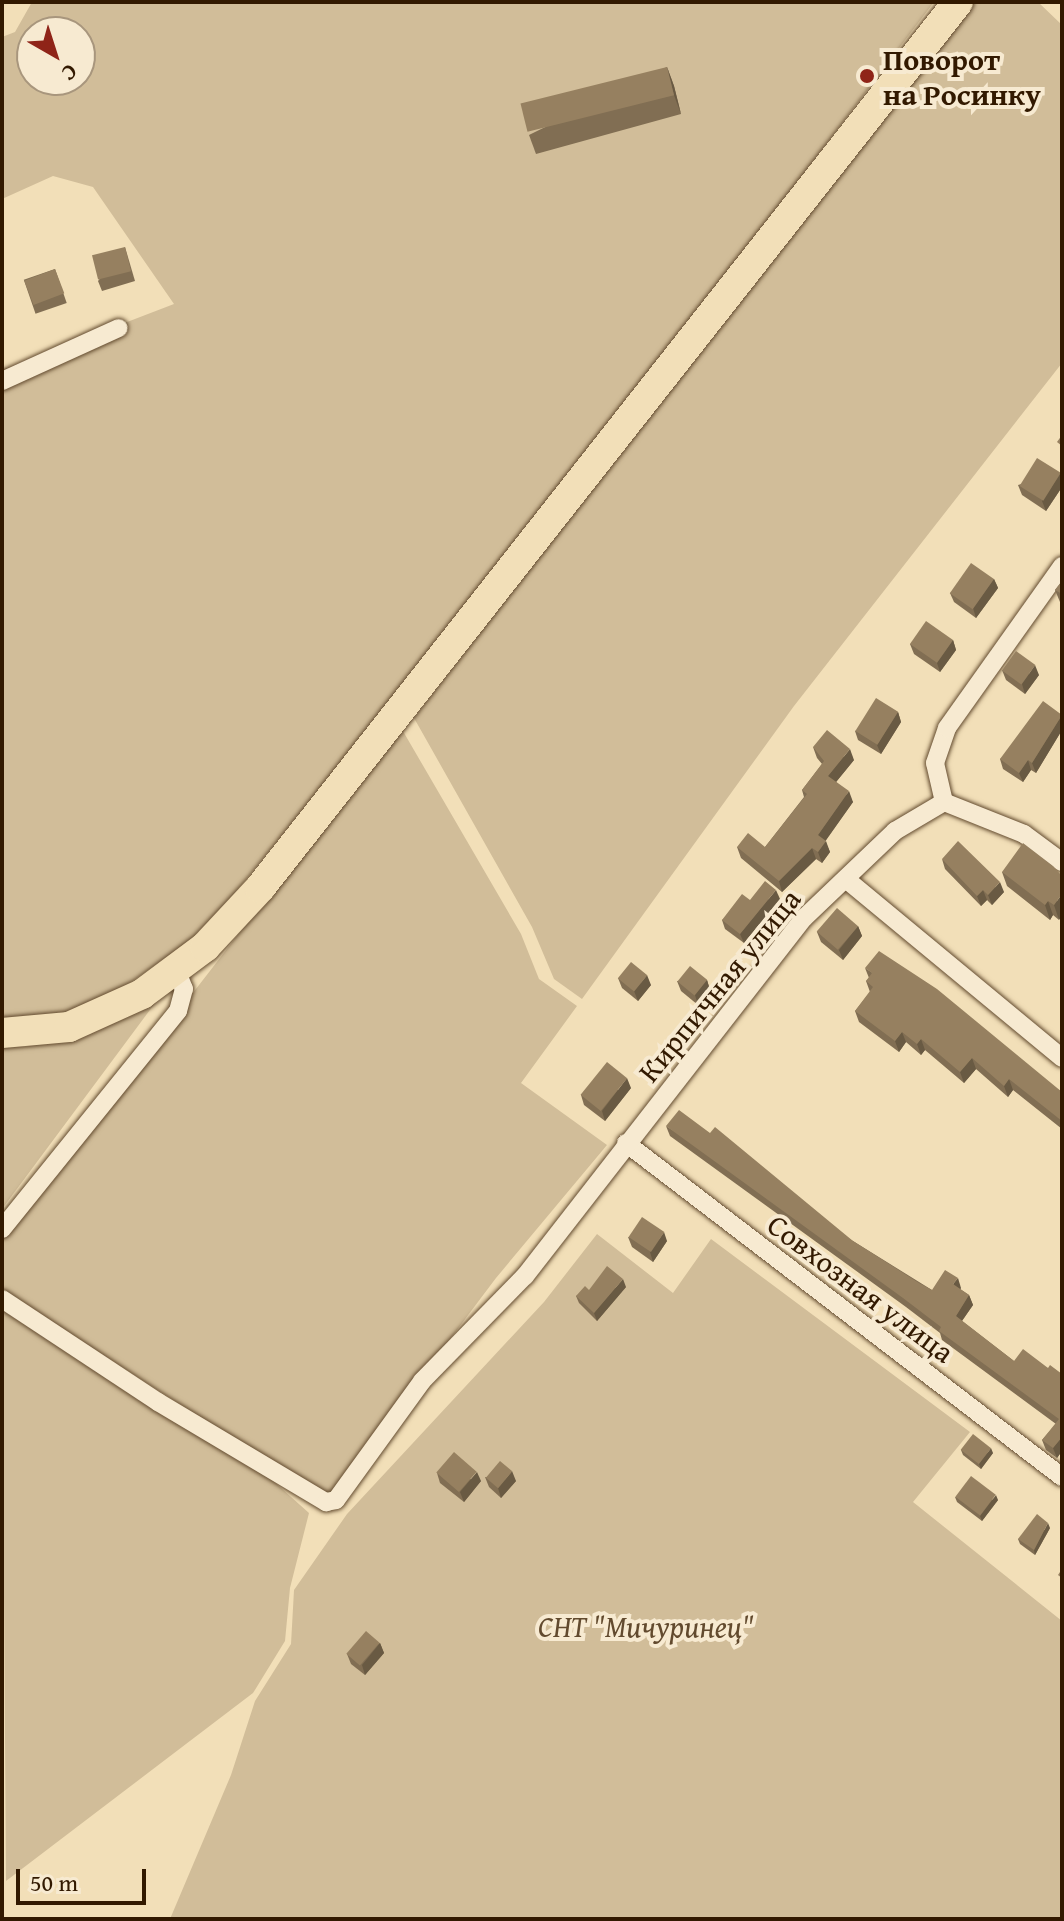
<!DOCTYPE html>
<meta charset="utf-8">
<style>
body{margin:0}
#map{position:relative;width:1064px;height:1921px;overflow:hidden;background:#f2dfb8;font-family:"Gentium Book Plus",serif}
div>[style]{position:absolute}
[style*='--x']{left:calc(var(--x)*1px);top:calc(var(--y)*1px);width:calc(var(--w)*1px);rotate:calc(var(--a)*1deg)}
.green>*{inset:0;background:#d1bd99}
.roads{filter:drop-shadow(0 0 2px #624a2e) drop-shadow(0 0 2px #624a2e)}
.street>*{height:18px;margin:-9px;padding:0 9px;transform-origin:9px;border-radius:9px;background:#f7ead1}
.primary>*{height:30px;margin:-15px;padding:0 15px;transform-origin:15px;border-radius:15px;background:#f2dfb8}
.wall>*{inset:0;background:#816e53;transform-origin:0 0}
.shaded-wall>*{inset:0;background:#695a43}
.building>*{inset:0;background:#968060;transform-origin:0 0}
.dots>*{width:22px;height:22px;translate:-50% -50%;box-sizing:border-box;border:4px solid #f7ead1;border-radius:50%}
span{translate:-50% -50%;white-space:nowrap;text-align:center;line-height:1.15;-webkit-text-stroke:8px #f7ead1;paint-order:stroke}
.poi-label{font-size:30px;color:#321900;font-weight:700}
.left{translate:0 -50%;text-align:left}
.street-label{font-size:30px;color:#321900}
.park-label{font-size:30px;color:#624a2e;font-style:italic}
.frame{position:absolute;inset:0;border:4px solid #321900;pointer-events:none}
.north{position:absolute;left:16px;top:16px;width:80px;height:80px;box-sizing:border-box;background:#f7ead1;border:2px solid #a8967d;border-radius:50%;rotate:141deg;font-size:22px;font-weight:700;line-height:32px;text-align:center;color:#321900}
.north::after{content:'';display:block;margin:auto;width:28px;height:36px;background:#8f2418;clip-path:polygon(50% 0,100% 100%,50% 72%,0 100%)}
.scale{position:absolute;left:16px;top:1869px;width:130px;height:36px;box-sizing:border-box;border:4px solid #321900;border-top:0;padding-left:10px;font-size:24px;line-height:28px;white-space:nowrap;color:#321900;-webkit-text-stroke:6px #f7ead1;paint-order:stroke}
</style>
<div id="map">
<div class="green">
<i style="clip-path:polygon(evenodd,32px 2px,934px 2px,597px 446px,230px 899px,189px 941px,111px 996px,74px 1012px,2px 1019px,2px 370px,174px 304px,93px 187px,53px 176px,2px 199px,2px 37px,15px 32px,32px 2px,32px 32px,80px 32px,80px 80px,32px 80px,32px 32px)"></i>
<i style="clip-path:polygon(969px 2px,1038px 2px,1062px 25px,1062px 363px,794px 706px,582px 999px,554px 979px,532px 927px,414px 718px)"></i>
<i style="clip-path:polygon(400px 726px,521px 934px,539px 979px,577px 1006px,521px 1083px,607px 1145px,496px 1278px,356px 1464px,333px 1492px,323px 1496px,2px 1290px,2px 1239px)"></i>
<i style="clip-path:polygon(164px 991px,2px 1209px,2px 1046px,25px 1047px,87px 1034px)"></i>
<i style="clip-path:polygon(597px 1234px,673px 1293px,711px 1239px,970px 1432px,913px 1502px,1062px 1621px,1062px 1919px,170px 1919px,231px 1775px,255px 1701px,291px 1644px,294px 1590px,347px 1514px,544px 1302px)"></i>
<i style="clip-path:polygon(2px 1305px,262px 1471px,309px 1513px,290px 1588px,285px 1641px,253px 1693px,6px 1881px)"></i>
</div>
<div class="roads">
<div class="street">
<i style="--x:2;--y:381;--w:128;--a:-24.4"></i>
<i style="--x:944;--y:802;--w:86;--a:21.8"></i>
<i style="--x:1024;--y:834;--w:47;--a:36.4"></i>
<i style="--x:847;--y:880;--w:279;--a:39.6"></i>
<i style="--x:626;--y:1143;--w:549;--a:37.45"></i>
<i style="--x:2;--y:1229;--w:280;--a:-51.1"></i>
<i style="--x:178;--y:1011;--w:23;--a:-75"></i>
<i style="--x:184;--y:989;--w:18;--a:-112"></i>
<i style="--x:2;--y:1299;--w:187;--a:33.4"></i>
<i style="--x:158;--y:1402;--w:196;--a:30.8"></i>
<i style="--x:326;--y:1502;--w:10;--a:-11"></i>
<i style="--x:336;--y:1500;--w:147;--a:-54.1"></i>
<i style="--x:422;--y:1381;--w:147;--a:-45.6"></i>
<i style="--x:525;--y:1276;--w:454;--a:-52.1"></i>
<i style="--x:804;--y:918;--w:126;--a:-43.7"></i>
<i style="--x:895;--y:831;--w:57;--a:-30.6"></i>
<i style="--x:944;--y:802;--w:40;--a:-103"></i>
<i style="--x:935;--y:763;--w:37;--a:-71"></i>
<i style="--x:947;--y:728;--w:199;--a:-54.6"></i>
</div>
<div class="primary">
<i style="--x:2;--y:1033;--w:67;--a:-5.1"></i>
<i style="--x:69;--y:1027;--w:80;--a:-24.3"></i>
<i style="--x:142;--y:994;--w:79;--a:-36.7"></i>
<i style="--x:205;--y:947;--w:81;--a:-47"></i>
<i style="--x:260;--y:888;--w:1128;--a:-51.77"></i>
</div>
</div>
<div class="wall">
<i style="clip-path:polygon(667px 67px,674px 86px,681px 114px,536px 154px,529px 135px)"></i>
<i style="clip-path:polygon(125px 247px,135px 281px,102px 291px,98px 281px)"></i>
<i style="left:55px;top:269px;width:36px;height:33px;rotate:71deg"></i>
<i style="clip-path:polygon(1061px 473px,1062px 487px,1046px 511px,1022px 495px,1018px 485px)"></i>
<i style="clip-path:polygon(994px 579px,998px 588px,976px 618px,954px 602px,950px 593px)"></i>
<i style="clip-path:polygon(1062px 581px,1062px 603px,1060px 602px,1055px 590px)"></i>
<i style="clip-path:polygon(953px 640px,956px 650px,940px 672px,914px 654px,910px 644px)"></i>
<i style="clip-path:polygon(1002px 670px,1039px 675px,1025px 694px,1006px 680px)"></i>
<i style="clip-path:polygon(898px 712px,901px 722px,881px 754px,858px 740px,855px 731px)"></i>
<i style="clip-path:polygon(1062px 716px,1062px 730px,1036px 773px,1031px 770px,1023px 782px,1003px 769px,1000px 759px)"></i>
<i style="clip-path:polygon(813px 747px,854px 760px,836px 782px,853px 802px,825px 841px,830px 852px,822px 863px,816px 859px,782px 892px,741px 858px,737px 847px,765px 847px,804px 797px,802px 790px,822px 764px,817px 758px)"></i>
<i style="clip-path:polygon(942px 859px,1004px 892px,992px 905px,987px 900px,981px 906px,945px 869px)"></i>
<i style="clip-path:polygon(1053px 866px,1059px 920px,1053px 915px,1050px 920px,1007px 886px,1002px 872px)"></i>
<i style="clip-path:polygon(780px 899px,744px 943px,725px 929px,722px 920px,750px 900px)"></i>
<i style="clip-path:polygon(858px 926px,862px 936px,843px 960px,821px 942px,817px 932px)"></i>
<i style="clip-path:polygon(865px 968px,1062px 1092px,1062px 1129px,1013px 1090px,1008px 1097px,976px 1069px,964px 1083px,925px 1050px,921px 1055px,906px 1042px,899px 1052px,859px 1022px,855px 1011px,870px 992px,866px 981px,869px 978px)"></i>
<i style="clip-path:polygon(618px 978px,651px 985px,638px 1001px,622px 988px)"></i>
<i style="clip-path:polygon(707px 980px,710px 990px,698px 1005px,681px 991px,677px 981px)"></i>
<i style="clip-path:polygon(631px 1088px,605px 1121px,584px 1105px,581px 1095px)"></i>
<i style="clip-path:polygon(666px 1126px,853px 1241px,932px 1290px,961px 1288px,960px 1289px,969px 1295px,973px 1305px,962px 1321px,1014px 1361px,1048px 1368px,1062px 1374px,1062px 1451px,1057px 1458px,1046px 1450px,1042px 1440px,1056px 1424px,942px 1340px,940px 1333px,906px 1307px,670px 1136px)"></i>
<i style="clip-path:polygon(628px 1237px,667px 1241px,653px 1262px,632px 1247px)"></i>
<i style="clip-path:polygon(626px 1287px,597px 1321px,579px 1303px,576px 1296px,589px 1290px)"></i>
<i style="clip-path:polygon(961px 1450px,993px 1453px,981px 1469px,963px 1455px)"></i>
<i style="clip-path:polygon(437px 1473px,481px 1481px,464px 1502px,440px 1483px)"></i>
<i style="clip-path:polygon(485px 1477px,516px 1481px,501px 1498px,489px 1487px)"></i>
<i style="clip-path:polygon(955px 1497px,998px 1500px,982px 1521px,957px 1502px)"></i>
<i style="clip-path:polygon(1050px 1528px,1035px 1555px,1020px 1544px,1018px 1539px)"></i>
<i style="clip-path:polygon(380px 1643px,384px 1653px,365px 1675px,351px 1664px,347px 1654px)"></i>
</div>
<div class="shaded-wall">
<i style="clip-path:polygon(667px 67px,674px 86px,681px 114px,674px 95px)"></i>
<i style="clip-path:polygon(1061px 473px,1062px 487px,1046px 511px,1042px 501px)"></i>
<i style="clip-path:polygon(994px 579px,998px 588px,976px 618px,973px 608px)"></i>
<i style="clip-path:polygon(953px 640px,956px 650px,940px 672px,937px 663px)"></i>
<i style="clip-path:polygon(1035px 665px,1039px 675px,1025px 694px,1022px 684px)"></i>
<i style="clip-path:polygon(898px 712px,901px 722px,881px 754px,877px 745px)"></i>
<i style="clip-path:polygon(1062px 715px,1062px 730px,1036px 773px,1032px 763px)"></i>
<i style="clip-path:polygon(850px 749px,854px 760px,832px 787px,828px 776px)"></i>
<i style="clip-path:polygon(1028px 760px,1031px 770px,1023px 782px,1019px 773px)"></i>
<i style="clip-path:polygon(849px 791px,853px 802px,822px 846px,818px 835px)"></i>
<i style="clip-path:polygon(826px 841px,830px 852px,822px 863px,818px 852px)"></i>
<i style="clip-path:polygon(812px 848px,816px 859px,782px 892px,779px 881px)"></i>
<i style="clip-path:polygon(1000px 882px,1004px 892px,992px 905px,988px 895px)"></i>
<i style="clip-path:polygon(776px 890px,780px 899px,744px 943px,740px 934px)"></i>
<i style="clip-path:polygon(983px 890px,987px 900px,981px 906px,977px 896px)"></i>
<i style="clip-path:polygon(1062px 894px,1062px 916px,1059px 920px,1054px 905px)"></i>
<i style="clip-path:polygon(1048px 901px,1053px 915px,1050px 920px,1045px 905px)"></i>
<i style="clip-path:polygon(858px 926px,862px 936px,843px 960px,839px 950px)"></i>
<i style="clip-path:polygon(647px 975px,651px 985px,638px 1001px,634px 991px)"></i>
<i style="clip-path:polygon(707px 980px,710px 990px,698px 1005px,695px 995px)"></i>
<i style="clip-path:polygon(902px 1032px,906px 1042px,899px 1052px,895px 1041px)"></i>
<i style="clip-path:polygon(921px 1039px,925px 1050px,921px 1055px,917px 1044px)"></i>
<i style="clip-path:polygon(972px 1058px,976px 1069px,964px 1083px,960px 1072px)"></i>
<i style="clip-path:polygon(627px 1078px,631px 1088px,605px 1121px,602px 1111px)"></i>
<i style="clip-path:polygon(1009px 1079px,1013px 1090px,1008px 1097px,1004px 1086px)"></i>
<i style="clip-path:polygon(664px 1232px,667px 1241px,653px 1262px,650px 1252px)"></i>
<i style="clip-path:polygon(958px 1278px,961px 1288px,957px 1294px,953px 1284px)"></i>
<i style="clip-path:polygon(623px 1279px,626px 1287px,597px 1321px,594px 1313px)"></i>
<i style="clip-path:polygon(969px 1295px,973px 1305px,959px 1325px,956px 1316px)"></i>
<i style="clip-path:polygon(1062px 1437px,1062px 1451px,1057px 1458px,1053px 1448px)"></i>
<i style="clip-path:polygon(991px 1448px,993px 1453px,981px 1469px,979px 1464px)"></i>
<i style="clip-path:polygon(512px 1471px,516px 1481px,501px 1498px,498px 1488px)"></i>
<i style="clip-path:polygon(477px 1472px,481px 1481px,464px 1502px,460px 1492px)"></i>
<i style="clip-path:polygon(996px 1495px,998px 1500px,982px 1521px,980px 1516px)"></i>
<i style="clip-path:polygon(1048px 1523px,1050px 1528px,1035px 1555px,1034px 1550px)"></i>
<i style="clip-path:polygon(380px 1643px,384px 1653px,365px 1675px,362px 1665px)"></i>
</div>
<div class="building">
<i style="left:667px;top:67px;width:29px;height:151px;rotate:76deg"></i>
<i style="left:125px;top:247px;width:25px;height:34px;rotate:76deg"></i>
<i style="left:55px;top:269px;width:26px;height:33px;rotate:69deg"></i>
<i style="clip-path:polygon(1062px 435px,1062px 446px,1057px 442px)"></i>
<i style="left:1037px;top:458px;width:28px;height:33px;rotate:32deg"></i>
<i style="left:971px;top:563px;width:28px;height:37px;rotate:35deg"></i>
<i style="clip-path:polygon(1062px 581px,1062px 594px,1055px 590px)"></i>
<i style="left:926px;top:621px;width:33px;height:28px;rotate:35deg"></i>
<i style="left:1016px;top:651px;width:24px;height:24px;rotate:36deg"></i>
<i style="left:876px;top:698px;width:26px;height:39px;rotate:32deg"></i>
<i style="clip-path:polygon(1043px 701px,1062px 715px,1032px 763px,1028px 760px,1019px 773px,1000px 759px)"></i>
<i style="clip-path:polygon(827px 730px,850px 749px,828px 776px,849px 791px,818px 835px,826px 841px,818px 852px,812px 848px,779px 881px,737px 847px,748px 833px,765px 847px,807px 794px,802px 790px,824px 761px,813px 747px)"></i>
<i style="clip-path:polygon(958px 841px,1000px 882px,988px 895px,983px 890px,977px 896px,942px 859px)"></i>
<i style="clip-path:polygon(1023px 843px,1053px 866px,1062px 876px,1062px 894px,1054px 905px,1048px 901px,1045px 905px,1002px 872px)"></i>
<i style="clip-path:polygon(765px 881px,776px 890px,740px 934px,722px 920px,742px 894px,750px 900px)"></i>
<i style="left:837px;top:908px;width:28px;height:31px;rotate:41deg"></i>
<i style="clip-path:polygon(879px 951px,937px 989px,1062px 1092px,1062px 1121px,1009px 1079px,1004px 1086px,972px 1058px,960px 1072px,921px 1039px,917px 1044px,902px 1032px,895px 1041px,855px 1011px,873px 987px,866px 981px,872px 973px,865px 968px)"></i>
<i style="left:631px;top:962px;width:21px;height:21px;rotate:39deg"></i>
<i style="left:690px;top:966px;width:22px;height:20px;rotate:39deg"></i>
<i style="left:607px;top:1062px;width:26px;height:42px;rotate:39deg"></i>
<i style="clip-path:polygon(679px 1110px,710px 1133px,715px 1127px,853px 1241px,919px 1283px,932px 1290px,945px 1270px,958px 1278px,953px 1284px,969px 1295px,956px 1316px,1014px 1361px,1023px 1349px,1048px 1368px,1050px 1365px,1062px 1374px,1062px 1437px,1053px 1448px,1042px 1440px,1059px 1419px,939px 1331px,941px 1327px,903px 1298px,666px 1126px)"></i>
<i style="left:642px;top:1217px;width:27px;height:24px;rotate:34deg"></i>
<i style="clip-path:polygon(607px 1266px,623px 1279px,594px 1313px,576px 1296px,585px 1286px,589px 1290px)"></i>
<i style="left:973px;top:1434px;width:23px;height:20px;rotate:38deg"></i>
<i style="left:454px;top:1452px;width:30px;height:27px;rotate:41deg"></i>
<i style="left:500px;top:1461px;width:16px;height:22px;rotate:40deg"></i>
<i style="left:971px;top:1476px;width:31px;height:26px;rotate:37deg"></i>
<i style="clip-path:polygon(1037px 1514px,1048px 1523px,1034px 1550px,1018px 1539px)"></i>
<i style="clip-path:polygon(1062px 1569px,1062px 1578px,1058px 1575px)"></i>
<i style="left:366px;top:1631px;width:18px;height:30px;rotate:41deg"></i>
</div>
<div class="dots">
<i style="left:867px;top:76px;background:#8f2418"></i>
</div>
<div class="poi-label">
<span class="left" style="left:883px;top:76px">Поворот<br>на Росинку</span>
</div>
<div class="street-label">
<span style="left:719px;top:985px;rotate:-51deg">Кирпичная улица</span>
<span style="left:861px;top:1288px;rotate:37deg">Совхозная улица</span>
</div>
<div class="park-label">
<span style="left:646px;top:1626px">СНТ "Мичуринец"</span>
</div>
<div class="frame"></div>
<div class="north">С</div>
<div class="scale">50 m</div>
</div>
